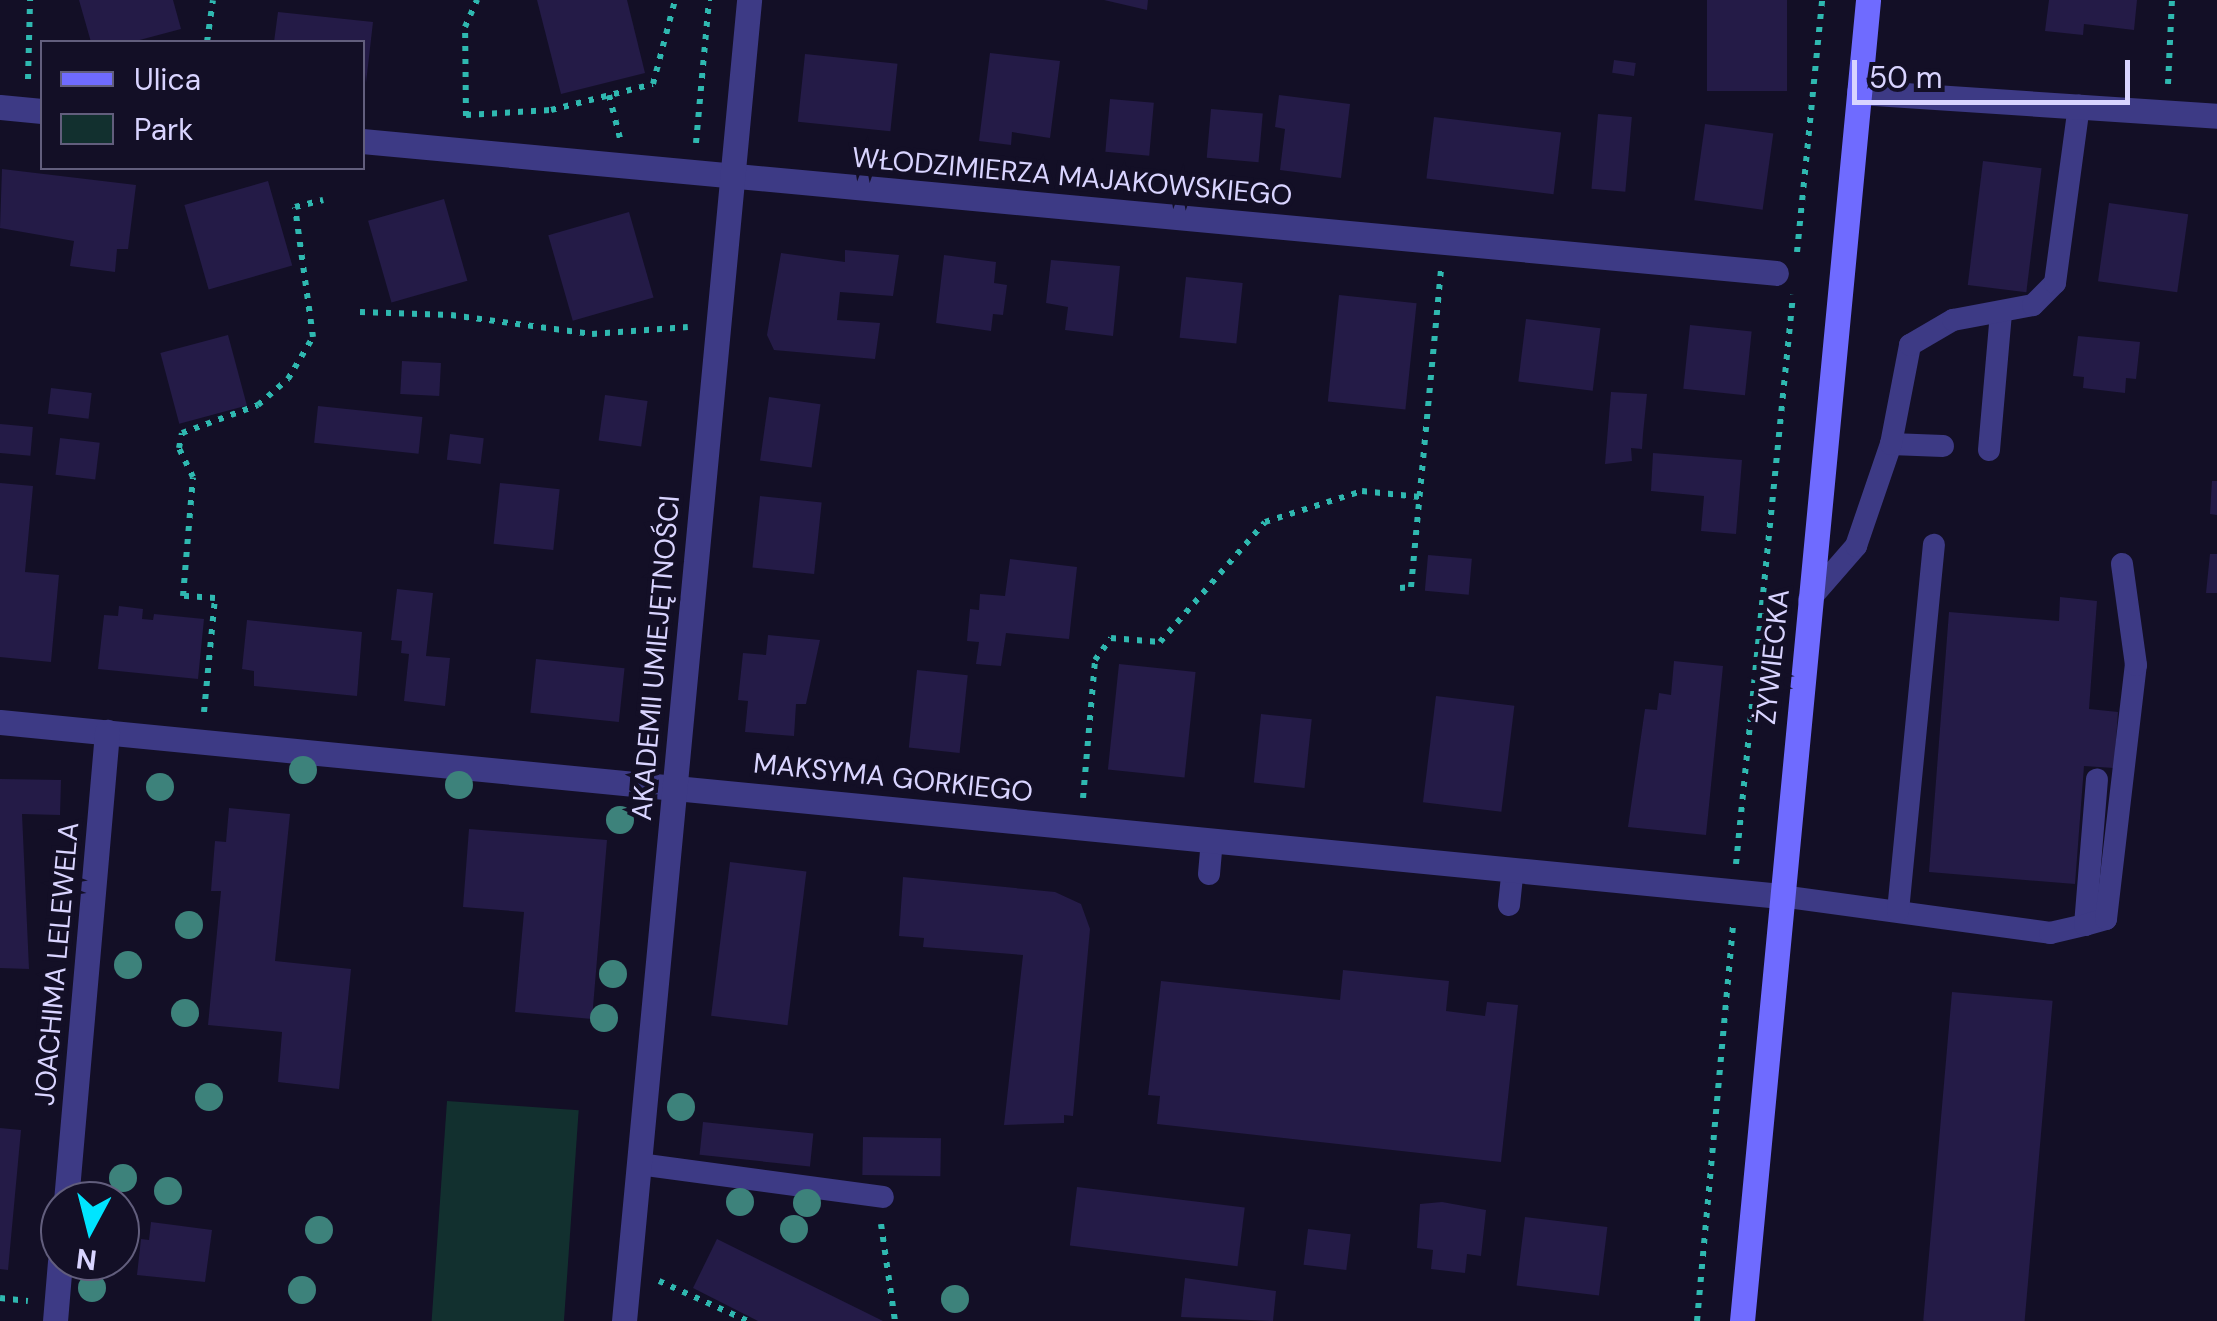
<!DOCTYPE html>
<meta charset="utf-8">
<style>
body{margin:0}
#map{position:relative;width:2217px;height:1321px;overflow:hidden;background:#130f26;font-family:"DM Sans",sans-serif}
div>[style]{position:absolute}
[style*='--x']{left:calc(var(--x)*1px);top:calc(var(--y)*1px);width:calc(var(--w)*1px);rotate:calc(var(--a)*1deg)}
.green>*{inset:0;background:#12302f;transform-origin:0 0}
.building>*{inset:0;background:#241b47;transform-origin:0 0}
.path>*{height:6px;margin-top:-3px;transform-origin:0;background:repeating-linear-gradient(90deg,#2fb8b0 0 5px,transparent 0 13px)}
.lane>*{height:22px;margin:-11px;padding:0 11px;transform-origin:11px;border-radius:11px;background:#3d3a85}
.street>*{height:25px;margin:-12.5px;padding:0 12.5px;transform-origin:12.5px;border-radius:12.5px;background:#3d3a85}
.secondary>*{height:25px;margin:-12.5px;padding:0 12.5px;transform-origin:12.5px;border-radius:12.5px;background:#6f6bff}
.trees>*{width:28px;height:28px;margin:-14px;border-radius:50%;background:#3d827b}
span{translate:-50% -50%;white-space:nowrap;text-align:center;line-height:1.15;-webkit-text-stroke:9px #130f26;paint-order:stroke}
.street-label{font-size:28px;color:#d9d4ff}
.legend{position:absolute;left:40px;top:40px;width:325px;height:130px;box-sizing:border-box;background:#130f26;border:2px solid #625e7d;margin:0;padding:12px 18px;list-style:none;font-size:30px;color:#d9d4ff}
.legend li{display:flex;align-items:center;gap:20px;height:50px}
.legend b{width:50px;border:2px solid #625e7d}
.north{position:absolute;left:40px;top:1181px;width:100px;height:100px;box-sizing:border-box;background:#130f26;border:2px solid #625e7d;border-radius:50%;rotate:187deg;font-size:28px;font-weight:700;line-height:40px;text-align:center;color:#d9d4ff}
.north::after{content:'';display:block;margin:auto;width:35px;height:45px;background:#00e5ff;clip-path:polygon(50% 0,100% 100%,50% 72%,0 100%)}
.scale{position:absolute;left:1852px;top:60px;width:278px;height:45px;box-sizing:border-box;border:5px solid #d9d4ff;border-top:0;padding-left:12px;font-size:30px;line-height:35px;white-space:nowrap;color:#d9d4ff;-webkit-text-stroke:8px #130f26;paint-order:stroke}
</style>
<div id="map">
<div class="green">
<i style="left:447px;top:1101px;width:132px;height:221px;rotate:4deg"></i>
</div>
<div class="building">
<i style="clip-path:polygon(79px 0,173px 0,181px 29px,132px 42px,91px 42px)"></i>
<i style="clip-path:polygon(537px 0,627px 0,645px 73px,561px 94px)"></i>
<i style="clip-path:polygon(1104px 0,1148px 0,1147px 10px)"></i>
<i style="left:1707px;top:0;width:80px;height:91px"></i>
<i style="clip-path:polygon(2049px 0,2137px 0,2134px 30px,2084px 24px,2083px 35px,2045px 31px)"></i>
<i style="clip-path:polygon(278px 12px,373px 22px,366px 83px,362px 42px,274px 42px)"></i>
<i style="clip-path:polygon(990px 53px,1060px 61px,1050px 138px,1012px 132px,1011px 145px,979px 141px)"></i>
<i style="left:805px;top:54px;width:93px;height:68px;rotate:6deg"></i>
<i style="left:1614px;top:60px;width:22px;height:13px;rotate:8deg"></i>
<i style="clip-path:polygon(1279px 95px,1350px 104px,1341px 178px,1280px 170px,1285px 129px,1275px 127px)"></i>
<i style="left:1110px;top:99px;width:44px;height:53px;rotate:5deg"></i>
<i style="left:1211px;top:109px;width:52px;height:49px;rotate:5deg"></i>
<i style="left:1598px;top:114px;width:34px;height:75px;rotate:5deg"></i>
<i style="left:1434px;top:117px;width:128px;height:62px;rotate:7deg"></i>
<i style="left:1705px;top:124px;width:69px;height:77px;rotate:8deg"></i>
<i style="left:1983px;top:161px;width:59px;height:125px;rotate:7deg"></i>
<i style="clip-path:polygon(2px 169px,136px 185px,128px 249px,117px 249px,115px 272px,70px 266px,74px 241px,0 228px)"></i>
<i style="left:268px;top:181px;width:88px;height:87px;rotate:74deg"></i>
<i style="left:444px;top:199px;width:85px;height:79px;rotate:74deg"></i>
<i style="left:2109px;top:203px;width:80px;height:79px;rotate:8deg"></i>
<i style="left:629px;top:212px;width:89px;height:84px;rotate:74deg"></i>
<i style="clip-path:polygon(845px 250px,899px 255px,893px 296px,840px 292px,837px 320px,880px 323px,875px 359px,774px 350px,767px 335px,781px 253px,845px 262px)"></i>
<i style="clip-path:polygon(944px 255px,996px 262px,994px 283px,1007px 285px,1003px 315px,993px 314px,991px 331px,936px 323px)"></i>
<i style="clip-path:polygon(1051px 260px,1120px 266px,1113px 336px,1065px 330px,1068px 307px,1046px 303px)"></i>
<i style="left:1186px;top:277px;width:57px;height:61px;rotate:6deg"></i>
<i style="left:1339px;top:295px;width:78px;height:107px;rotate:6deg"></i>
<i style="left:1526px;top:319px;width:75px;height:63px;rotate:7deg"></i>
<i style="left:1690px;top:325px;width:62px;height:64px;rotate:6deg"></i>
<i style="left:228px;top:335px;width:73px;height:70px;rotate:75deg"></i>
<i style="clip-path:polygon(2078px 336px,2140px 342px,2136px 379px,2126px 378px,2125px 393px,2083px 388px,2084px 377px,2073px 376px)"></i>
<i style="left:402px;top:361px;width:39px;height:33px;rotate:3deg"></i>
<i style="left:51px;top:388px;width:41px;height:26px;rotate:7deg"></i>
<i style="clip-path:polygon(1611px 392px,1647px 394px,1643px 434px,1642px 449px,1631px 448px,1632px 461px,1605px 464px)"></i>
<i style="left:605px;top:395px;width:43px;height:46px;rotate:8deg"></i>
<i style="left:769px;top:397px;width:52px;height:64px;rotate:8deg"></i>
<i style="left:318px;top:406px;width:105px;height:37px;rotate:6deg"></i>
<i style="left:0;top:424px;width:33px;height:29px;rotate:5deg"></i>
<i style="left:450px;top:434px;width:34px;height:26px;rotate:7deg"></i>
<i style="left:60px;top:438px;width:40px;height:37px;rotate:7deg"></i>
<i style="clip-path:polygon(1653px 453px,1742px 460px,1736px 534px,1701px 531px,1704px 496px,1651px 491px)"></i>
<i style="clip-path:polygon(2212px 481px,2217px 481px,2217px 515px,2210px 514px)"></i>
<i style="clip-path:polygon(0 483px,33px 486px,25px 572px,59px 575px,51px 662px,0 657px)"></i>
<i style="left:500px;top:483px;width:60px;height:61px;rotate:6deg"></i>
<i style="left:760px;top:496px;width:62px;height:72px;rotate:6deg"></i>
<i style="clip-path:polygon(2210px 554px,2217px 554px,2217px 593px,2206px 593px)"></i>
<i style="left:1428px;top:555px;width:44px;height:36px;rotate:5deg"></i>
<i style="clip-path:polygon(1010px 559px,1077px 567px,1069px 639px,1006px 633px,1001px 666px,976px 664px,979px 642px,967px 641px,970px 609px,979px 610px,980px 594px,1005px 596px)"></i>
<i style="clip-path:polygon(397px 589px,433px 593px,426px 656px,450px 658px,445px 706px,404px 701px,409px 654px,401px 653px,402px 641px,391px 640px)"></i>
<i style="clip-path:polygon(2060px 597px,2097px 601px,2089px 709px,2118px 712px,2114px 768px,2084px 766px,2075px 884px,1929px 872px,1949px 612px,2059px 621px)"></i>
<i style="clip-path:polygon(119px 606px,143px 609px,142px 619px,153px 620px,154px 614px,204px 619px,198px 679px,98px 669px,104px 615px,118px 616px)"></i>
<i style="clip-path:polygon(247px 620px,362px 632px,357px 696px,254px 686px,254px 671px,242px 669px)"></i>
<i style="clip-path:polygon(768px 635px,820px 640px,806px 704px,796px 704px,794px 736px,745px 732px,748px 701px,738px 700px,743px 653px,766px 655px)"></i>
<i style="left:536px;top:659px;width:89px;height:54px;rotate:6deg"></i>
<i style="clip-path:polygon(1674px 661px,1723px 666px,1706px 835px,1628px 827px,1645px 709px,1657px 710px,1659px 693px,1671px 695px)"></i>
<i style="left:1119px;top:664px;width:77px;height:106px;rotate:6deg"></i>
<i style="left:917px;top:670px;width:51px;height:78px;rotate:6deg"></i>
<i style="left:1436px;top:696px;width:79px;height:107px;rotate:7deg"></i>
<i style="left:1261px;top:714px;width:51px;height:69px;rotate:6deg"></i>
<i style="clip-path:polygon(0 779px,61px 780px,60px 815px,22px 814px,29px 969px,0 968px)"></i>
<i style="clip-path:polygon(229px 808px,290px 814px,275px 961px,351px 969px,339px 1089px,278px 1082px,282px 1032px,208px 1025px,221px 891px,211px 891px,215px 841px,226px 842px)"></i>
<i style="clip-path:polygon(469px 829px,607px 840px,592px 1019px,515px 1012px,524px 912px,463px 907px)"></i>
<i style="left:730px;top:862px;width:77px;height:155px;rotate:7deg"></i>
<i style="clip-path:polygon(903px 877px,1055px 892px,1081px 904px,1090px 929px,1073px 1116px,1064px 1115px,1064px 1123px,1004px 1125px,1023px 955px,923px 947px,924px 938px,899px 936px)"></i>
<i style="clip-path:polygon(1343px 970px,1449px 981px,1446px 1011px,1485px 1016px,1487px 1002px,1518px 1005px,1501px 1162px,1157px 1124px,1160px 1096px,1148px 1095px,1161px 981px,1340px 1000px)"></i>
<i style="left:1952px;top:992px;width:101px;height:330px;rotate:5deg"></i>
<i style="left:703px;top:1122px;width:111px;height:33px;rotate:6deg"></i>
<i style="clip-path:polygon(0 1128px,21px 1130px,8px 1270px,0 1269px)"></i>
<i style="left:863px;top:1137px;width:78px;height:38px;rotate:1deg"></i>
<i style="left:1077px;top:1187px;width:169px;height:59px;rotate:7deg"></i>
<i style="clip-path:polygon(1442px 1202px,1486px 1210px,1481px 1256px,1467px 1254px,1465px 1273px,1431px 1269px,1433px 1250px,1417px 1248px,1420px 1204px)"></i>
<i style="left:1525px;top:1217px;width:83px;height:69px;rotate:7deg"></i>
<i style="clip-path:polygon(151px 1222px,212px 1230px,205px 1282px,137px 1275px,141px 1239px,149px 1240px)"></i>
<i style="left:1308px;top:1229px;width:43px;height:36px;rotate:7deg"></i>
<i style="clip-path:polygon(717px 1239px,883px 1321px,758px 1321px,693px 1288px)"></i>
<i style="clip-path:polygon(1185px 1278px,1276px 1291px,1273px 1321px,1181px 1317px)"></i>
</div>
<div class="path">
<i style="--x:207;--y:42;--w:42;--a:-81.9"></i>
<i style="--x:28;--y:79;--w:79;--a:-88.5"></i>
<i style="--x:2168;--y:84;--w:84;--a:-87.3"></i>
<i style="--x:609;--y:95;--w:44;--a:75.7"></i>
<i style="--x:466;--y:115;--w:85;--a:-3.4"></i>
<i style="--x:551;--y:110;--w:105;--a:-14.3"></i>
<i style="--x:653;--y:84;--w:87;--a:-75.3"></i>
<i style="--x:466;--y:116;--w:89;--a:-90.6"></i>
<i style="--x:465;--y:27;--w:30;--a:-66"></i>
<i style="--x:696;--y:143;--w:144;--a:-84.8"></i>
<i style="--x:1797;--y:252;--w:253;--a:-84.3"></i>
<i style="--x:360;--y:312;--w:91;--a:1.9"></i>
<i style="--x:451;--y:315;--w:142;--a:7.7"></i>
<i style="--x:592;--y:334;--w:96;--a:-4.2"></i>
<i style="--x:1400;--y:588;--w:11;--a:-5"></i>
<i style="--x:1411;--y:587;--w:318;--a:-84.6"></i>
<i style="--x:204;--y:712;--w:115;--a:-84.5"></i>
<i style="--x:215;--y:598;--w:32;--a:-176"></i>
<i style="--x:183;--y:596;--w:119;--a:-85.2"></i>
<i style="--x:193;--y:477;--w:32;--a:-116"></i>
<i style="--x:179;--y:448;--w:15;--a:-79"></i>
<i style="--x:182;--y:433;--w:81;--a:-20.2"></i>
<i style="--x:258;--y:405;--w:40;--a:-41"></i>
<i style="--x:288;--y:379;--w:49;--a:-59.2"></i>
<i style="--x:313;--y:337;--w:131;--a:-97.9"></i>
<i style="--x:295;--y:207;--w:29;--a:-14"></i>
<i style="--x:1083;--y:798;--w:139;--a:-85"></i>
<i style="--x:1095;--y:660;--w:27;--a:-54"></i>
<i style="--x:1111;--y:638;--w:49;--a:4.7"></i>
<i style="--x:1160;--y:642;--w:159;--a:-48.8"></i>
<i style="--x:1265;--y:522;--w:102;--a:-17.7"></i>
<i style="--x:1362;--y:491;--w:58;--a:5.9"></i>
<i style="--x:1736;--y:864;--w:572;--a:-84.28"></i>
<i style="--x:881;--y:1224;--w:98;--a:81.8"></i>
<i style="--x:659;--y:1281;--w:98;--a:24.2"></i>
<i style="--x:0;--y:1298;--w:28;--a:6"></i>
<i style="--x:1697;--y:1321;--w:400;--a:-84.8"></i>
</div>
<div class="lane">
<i style="--x:1891;--y:444;--w:52;--a:2.2"></i>
<i style="--x:1989;--y:450;--w:137;--a:-85"></i>
<i style="--x:1809;--y:600;--w:72;--a:-49"></i>
<i style="--x:1856;--y:546;--w:108;--a:-71.1"></i>
<i style="--x:1891;--y:444;--w:101;--a:-79.1"></i>
<i style="--x:1910;--y:345;--w:50;--a:-30.2"></i>
<i style="--x:1953;--y:320;--w:81;--a:-10.6"></i>
<i style="--x:2033;--y:305;--w:31;--a:-45"></i>
<i style="--x:2055;--y:283;--w:179;--a:-82.3"></i>
<i style="--x:1209;--y:874;--w:34;--a:-85"></i>
<i style="--x:1781;--y:896;--w:272;--a:7.8"></i>
<i style="--x:2050;--y:933;--w:36;--a:-13"></i>
<i style="--x:2085;--y:925;--w:146;--a:-85.3"></i>
<i style="--x:1509;--y:905;--w:36;--a:-84"></i>
<i style="--x:1898;--y:911;--w:368;--a:-84.4"></i>
<i style="--x:2085;--y:925;--w:22;--a:-16"></i>
<i style="--x:2106;--y:919;--w:256;--a:-83.3"></i>
<i style="--x:2136;--y:665;--w:102;--a:-97.9"></i>
<i style="--x:639;--y:1164;--w:246;--a:7.7"></i>
</div>
<div class="street">
<i style="--x:1859;--y:92;--w:359;--a:3.8"></i>
<i style="--x:0;--y:107;--w:42;--a:5.4"></i>
<i style="--x:362;--y:141;--w:1420;--a:5.33"></i>
<i style="--x:0;--y:722;--w:1789;--a:5.58"></i>
<i style="--x:66;--y:1201;--w:471;--a:-85"></i>
<i style="--x:55;--y:1321;--w:60;--a:-85.2"></i>
<i style="--x:624;--y:1321;--w:1327;--a:-84.59"></i>
</div>
<div class="secondary">
<i style="--x:1742;--y:1321;--w:1327;--a:-84.55"></i>
</div>
<div class="trees">
<i style="left:303px;top:770px"></i>
<i style="left:459px;top:785px"></i>
<i style="left:160px;top:787px"></i>
<i style="left:620px;top:820px"></i>
<i style="left:189px;top:925px"></i>
<i style="left:128px;top:965px"></i>
<i style="left:613px;top:974px"></i>
<i style="left:185px;top:1013px"></i>
<i style="left:604px;top:1018px"></i>
<i style="left:209px;top:1097px"></i>
<i style="left:681px;top:1107px"></i>
<i style="left:123px;top:1178px"></i>
<i style="left:168px;top:1191px"></i>
<i style="left:740px;top:1202px"></i>
<i style="left:807px;top:1203px"></i>
<i style="left:794px;top:1229px"></i>
<i style="left:319px;top:1230px"></i>
<i style="left:92px;top:1288px"></i>
<i style="left:302px;top:1290px"></i>
<i style="left:955px;top:1299px"></i>
</div>
<div class="street-label">
<span style="left:1072px;top:177px;rotate:5deg">WŁODZIMIERZA MAJAKOWSKIEGO</span>
<span style="left:1773px;top:657px;rotate:-84deg">ŻYWIECKA</span>
<span style="left:656px;top:658px;rotate:-85deg">AKADEMII UMIEJĘTNOŚCI</span>
<span style="left:893px;top:778px;rotate:6deg">MAKSYMA GORKIEGO</span>
<span style="left:57px;top:964px;rotate:-85deg">JOACHIMA LELEWELA</span>
</div>
<ul class="legend">
<li><b style="height:12px;background:#6f6bff"></b>Ulica</li>
<li><b style="height:28px;background:#12302f"></b>Park</li>
</ul>
<div class="north">N</div>
<div class="scale">50 m</div>
</div>
